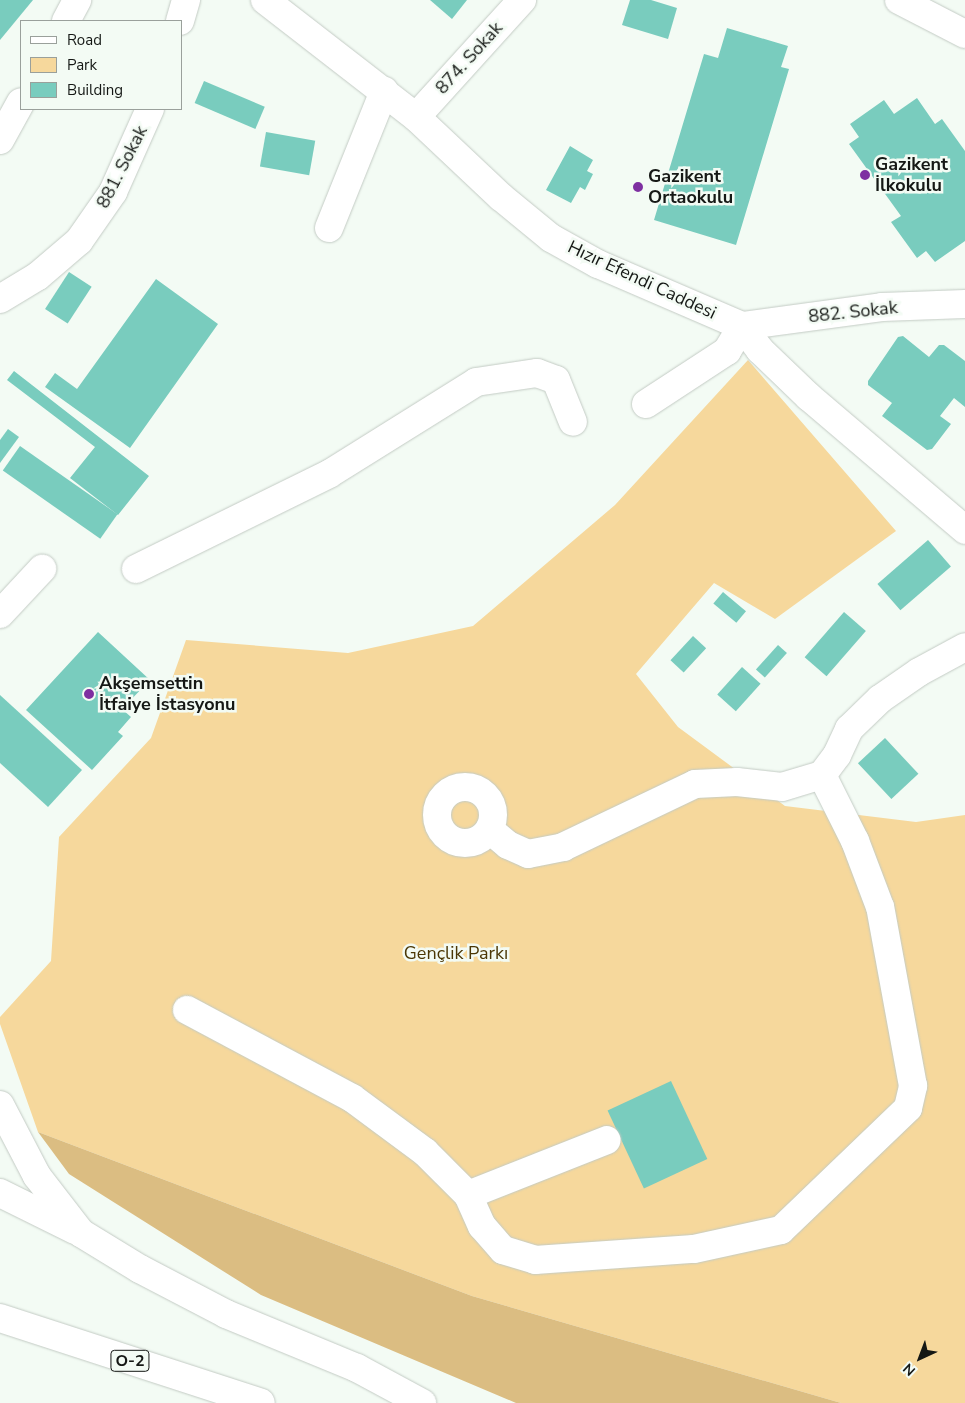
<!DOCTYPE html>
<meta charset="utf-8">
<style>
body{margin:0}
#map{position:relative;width:965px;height:1403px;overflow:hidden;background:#f3fbf4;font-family:"Nunito Sans",sans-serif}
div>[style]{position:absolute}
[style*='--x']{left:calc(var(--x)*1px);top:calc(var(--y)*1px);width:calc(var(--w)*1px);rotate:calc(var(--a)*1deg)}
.green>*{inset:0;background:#f6d89c}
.forest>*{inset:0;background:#dbbd82}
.building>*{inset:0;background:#79ccbe;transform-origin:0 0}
.roads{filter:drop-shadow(0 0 1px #c3cbc4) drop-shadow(0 0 1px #c3cbc4)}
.minor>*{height:28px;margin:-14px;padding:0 14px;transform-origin:14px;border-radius:14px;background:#fff}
.minor>.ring{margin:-14px;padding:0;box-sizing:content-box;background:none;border:28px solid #fff;border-radius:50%}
.highway>*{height:28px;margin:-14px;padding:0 14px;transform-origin:14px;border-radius:14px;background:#fff}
.dots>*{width:14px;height:14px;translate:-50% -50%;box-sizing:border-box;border:2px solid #f3fbf4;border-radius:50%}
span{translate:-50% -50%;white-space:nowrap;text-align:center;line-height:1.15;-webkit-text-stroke:5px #f3fbf4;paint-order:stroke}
.shield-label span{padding:1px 4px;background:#f3fbf4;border:1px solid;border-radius:4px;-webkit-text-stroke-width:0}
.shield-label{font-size:16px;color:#151815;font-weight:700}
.street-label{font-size:18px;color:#151815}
.poi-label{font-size:18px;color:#151815;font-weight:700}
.left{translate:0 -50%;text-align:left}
.park-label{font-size:18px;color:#4b3705}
.legend{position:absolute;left:20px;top:20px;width:162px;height:90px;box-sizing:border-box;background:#f3fbf4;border:1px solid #9aa09b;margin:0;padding:6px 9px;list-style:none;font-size:15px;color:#151815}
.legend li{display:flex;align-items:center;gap:10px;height:25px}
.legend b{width:25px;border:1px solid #9aa09b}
.north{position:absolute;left:895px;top:1333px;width:50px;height:50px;-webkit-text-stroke:4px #f3fbf4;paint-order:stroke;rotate:223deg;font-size:14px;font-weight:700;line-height:20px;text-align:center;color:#151815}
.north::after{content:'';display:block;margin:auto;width:18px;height:22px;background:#151815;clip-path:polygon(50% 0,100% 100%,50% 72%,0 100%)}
</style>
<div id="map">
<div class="green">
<i style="clip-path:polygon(748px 360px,896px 531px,775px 619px,714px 583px,636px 674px,678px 727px,785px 806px,916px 822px,965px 815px,965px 1403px,841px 1403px,472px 1296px,38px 1132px,0 1024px,0 1017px,51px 961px,59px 837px,151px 738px,186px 640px,348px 653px,473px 626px,615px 505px)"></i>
</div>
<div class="forest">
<i style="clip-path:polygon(38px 1132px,472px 1296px,841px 1403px,516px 1403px,261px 1295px,69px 1174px)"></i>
</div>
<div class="building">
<i style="clip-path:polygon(0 0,33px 0,0 40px)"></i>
<i style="clip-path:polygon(430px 0,467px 0,452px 19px)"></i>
<i style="clip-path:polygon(630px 0,651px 0,677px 8px,668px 39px,622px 25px)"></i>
<i style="clip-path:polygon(727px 28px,788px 46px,781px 67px,789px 69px,736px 245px,654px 220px,704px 54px,718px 58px)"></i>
<i style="left:204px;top:81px;width:66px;height:24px;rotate:23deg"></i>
<i style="clip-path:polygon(917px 98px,935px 124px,942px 119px,965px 151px,965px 241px,935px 262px,926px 251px,917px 258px,891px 222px,901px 216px,849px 144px,859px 137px,850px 124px,884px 100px,894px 114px)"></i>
<i style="left:266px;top:132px;width:50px;height:35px;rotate:10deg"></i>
<i style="clip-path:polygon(570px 146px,593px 160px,587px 171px,593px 174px,585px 190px,580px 187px,571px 203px,546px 190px)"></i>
<i style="left:69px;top:272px;width:27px;height:44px;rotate:33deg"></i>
<i style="clip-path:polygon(156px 279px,218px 324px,130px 448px,45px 387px,55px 373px,77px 389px)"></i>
<i style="clip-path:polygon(903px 336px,929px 357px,939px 345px,944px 345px,965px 361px,965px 407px,954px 398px,940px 416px,951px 424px,932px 449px,927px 450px,882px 416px,892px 403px,868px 385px,868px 381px,898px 337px)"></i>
<i style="clip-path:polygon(14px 371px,149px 476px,118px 515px,70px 478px,95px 447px,7px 380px)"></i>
<i style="clip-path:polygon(8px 429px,19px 437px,0 463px,0 440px)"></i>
<i style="left:20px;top:446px;width:119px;height:30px;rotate:35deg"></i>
<i style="left:928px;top:540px;width:35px;height:67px;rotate:49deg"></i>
<i style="left:723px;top:592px;width:30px;height:15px;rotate:40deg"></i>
<i style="left:844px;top:612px;width:29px;height:60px;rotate:41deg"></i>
<i style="clip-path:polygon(98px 632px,150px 680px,122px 709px,131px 717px,118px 732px,123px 736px,92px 770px,26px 710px)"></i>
<i style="left:693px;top:636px;width:18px;height:33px;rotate:43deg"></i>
<i style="left:778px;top:645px;width:12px;height:33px;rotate:42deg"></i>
<i style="left:742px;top:667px;width:25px;height:37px;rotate:42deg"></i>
<i style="clip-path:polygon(0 695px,82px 770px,48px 807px,0 763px)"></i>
<i style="left:885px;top:738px;width:49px;height:37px;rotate:47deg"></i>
<i style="left:671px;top:1081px;width:86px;height:70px;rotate:65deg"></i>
</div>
<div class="roads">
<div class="minor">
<i style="--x:265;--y:0;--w:191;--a:37.8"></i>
<i style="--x:416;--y:117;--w:117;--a:43.3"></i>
<i style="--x:501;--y:197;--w:65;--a:39.4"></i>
<i style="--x:551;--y:238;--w:54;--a:29"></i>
<i style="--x:598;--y:264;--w:157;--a:23.3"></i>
<i style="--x:742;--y:326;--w:30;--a:53"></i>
<i style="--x:760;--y:350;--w:68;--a:43.8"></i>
<i style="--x:809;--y:397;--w:205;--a:40.4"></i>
<i style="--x:899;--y:0;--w:74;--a:27.3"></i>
<i style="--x:66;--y:21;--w:24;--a:-62"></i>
<i style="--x:180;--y:21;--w:22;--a:-74"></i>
<i style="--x:416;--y:117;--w:158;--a:-47.8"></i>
<i style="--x:0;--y:140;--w:43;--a:-61.1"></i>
<i style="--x:329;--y:228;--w:148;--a:-68.1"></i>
<i style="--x:0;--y:299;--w:44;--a:-31.2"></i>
<i style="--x:38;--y:276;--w:54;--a:-40.5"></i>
<i style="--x:79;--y:241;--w:60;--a:-55.2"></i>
<i style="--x:113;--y:192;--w:91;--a:-66"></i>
<i style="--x:742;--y:326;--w:141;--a:-7.7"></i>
<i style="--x:882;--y:307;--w:83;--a:-2.1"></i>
<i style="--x:646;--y:404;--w:97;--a:-33.2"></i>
<i style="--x:727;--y:351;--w:29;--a:-59"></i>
<i style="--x:136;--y:569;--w:215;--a:-26.2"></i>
<i style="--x:329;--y:474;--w:173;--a:-32"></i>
<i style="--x:476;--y:382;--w:62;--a:-8.4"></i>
<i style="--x:537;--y:373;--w:20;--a:20"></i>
<i style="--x:556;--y:380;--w:45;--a:68"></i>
<i style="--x:0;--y:614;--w:62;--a:-47"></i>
<i class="ring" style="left:437px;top:787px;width:28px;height:28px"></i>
<i style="--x:490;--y:830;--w:23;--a:40"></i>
<i style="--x:508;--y:845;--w:22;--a:24"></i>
<i style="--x:528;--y:854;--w:36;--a:-11"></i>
<i style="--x:563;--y:847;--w:146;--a:-25.5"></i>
<i style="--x:695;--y:784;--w:42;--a:-2.7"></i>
<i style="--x:737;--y:782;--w:45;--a:6.3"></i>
<i style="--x:782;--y:787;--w:42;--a:-16.7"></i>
<i style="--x:822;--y:775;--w:25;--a:-53"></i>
<i style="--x:837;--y:755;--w:29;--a:-65"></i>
<i style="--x:849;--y:729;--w:43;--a:-44.1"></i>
<i style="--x:880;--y:699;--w:47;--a:-34.7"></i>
<i style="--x:919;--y:672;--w:52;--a:-28.5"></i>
<i style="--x:187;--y:1010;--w:187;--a:28.1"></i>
<i style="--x:352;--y:1098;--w:91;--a:36.5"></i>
<i style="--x:425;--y:1152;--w:61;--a:45"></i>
<i style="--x:468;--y:1195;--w:34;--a:66"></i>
<i style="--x:482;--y:1226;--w:32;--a:49"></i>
<i style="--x:503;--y:1250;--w:34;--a:17"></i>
<i style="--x:535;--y:1260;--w:159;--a:-4"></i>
<i style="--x:694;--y:1249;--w:89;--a:-12.3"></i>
<i style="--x:781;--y:1230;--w:176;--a:-43.8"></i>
<i style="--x:908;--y:1108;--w:23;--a:-77"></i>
<i style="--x:913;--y:1086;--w:182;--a:-100.4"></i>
<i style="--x:880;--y:907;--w:71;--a:-110.7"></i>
<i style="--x:855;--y:841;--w:74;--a:-116.6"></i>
<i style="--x:0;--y:1105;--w:80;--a:62.5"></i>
<i style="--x:37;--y:1176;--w:72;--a:52.3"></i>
<i style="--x:81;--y:1233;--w:69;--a:31.4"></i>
<i style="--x:140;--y:1269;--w:97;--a:27.6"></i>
<i style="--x:226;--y:1314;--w:142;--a:22.4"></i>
<i style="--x:357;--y:1368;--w:74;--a:28.3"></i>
<i style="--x:0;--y:1193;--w:84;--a:26.3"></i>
<i style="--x:468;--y:1195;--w:149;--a:-21.6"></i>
</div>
<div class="highway">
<i style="--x:0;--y:1318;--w:274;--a:18"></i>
</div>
</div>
<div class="dots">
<i style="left:865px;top:175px;background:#7e30a1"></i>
<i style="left:638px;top:187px;background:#7e30a1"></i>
<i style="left:89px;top:694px;background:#7e30a1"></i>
</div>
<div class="shield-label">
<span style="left:130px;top:1361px">O-2</span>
</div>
<div class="street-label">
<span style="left:469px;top:58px;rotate:-48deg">874. Sokak</span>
<span style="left:122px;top:167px;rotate:-63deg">881. Sokak</span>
<span style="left:642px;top:280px;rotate:25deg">Hızır Efendi Caddesi</span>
<span style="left:853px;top:312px;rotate:-6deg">882. Sokak</span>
</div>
<div class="poi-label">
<span class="left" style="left:875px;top:175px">Gazikent<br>İlkokulu</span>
<span class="left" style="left:648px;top:187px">Gazikent<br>Ortaokulu</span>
<span class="left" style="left:99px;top:694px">Akşemsettin<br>İtfaiye İstasyonu</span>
</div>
<div class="park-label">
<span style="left:456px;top:953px">Gençlik Parkı</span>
</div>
<ul class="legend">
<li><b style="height:6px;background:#fff"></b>Road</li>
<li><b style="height:14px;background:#f6d89c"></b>Park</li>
<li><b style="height:14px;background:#79ccbe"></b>Building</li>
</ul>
<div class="north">N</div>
</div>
